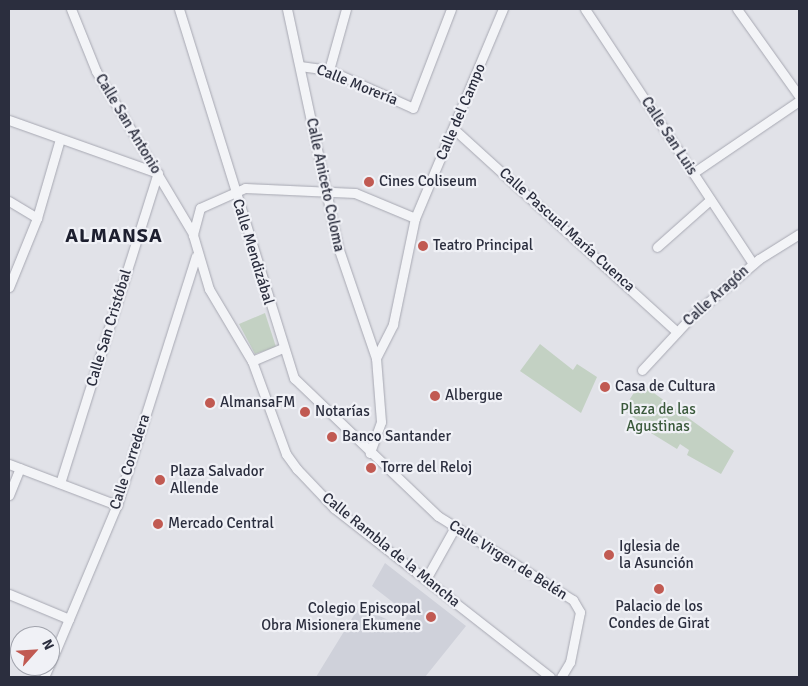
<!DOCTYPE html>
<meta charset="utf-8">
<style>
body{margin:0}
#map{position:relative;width:808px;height:686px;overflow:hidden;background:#e1e2e8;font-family:Signika,sans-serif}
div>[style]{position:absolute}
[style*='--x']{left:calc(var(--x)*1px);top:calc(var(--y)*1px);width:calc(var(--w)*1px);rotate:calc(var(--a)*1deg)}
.built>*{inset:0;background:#cfd1da}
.green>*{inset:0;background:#c3d1c3}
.roads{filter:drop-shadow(0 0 1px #a7a8b2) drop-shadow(0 0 1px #a7a8b2)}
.street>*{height:9px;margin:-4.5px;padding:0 4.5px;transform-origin:4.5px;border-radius:4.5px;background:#f3f4f7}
.dots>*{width:14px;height:14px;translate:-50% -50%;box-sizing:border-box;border:2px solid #f0f1f6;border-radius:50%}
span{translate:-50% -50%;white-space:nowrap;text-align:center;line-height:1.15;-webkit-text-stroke:4.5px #f0f1f6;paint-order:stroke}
.street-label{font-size:15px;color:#2b2e3e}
.poi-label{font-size:15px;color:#2b2e3e}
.left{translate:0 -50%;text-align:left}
.right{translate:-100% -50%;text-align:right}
.park-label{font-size:15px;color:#3a593b}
.district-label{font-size:20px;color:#1d1f2f;font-weight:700;letter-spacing:1px}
.frame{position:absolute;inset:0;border:10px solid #2b2e3e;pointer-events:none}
.north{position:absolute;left:10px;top:626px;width:50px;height:50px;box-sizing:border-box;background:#f0f1f6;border:1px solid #a1a3ac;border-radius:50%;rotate:64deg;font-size:14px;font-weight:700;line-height:20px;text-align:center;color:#2b2e3e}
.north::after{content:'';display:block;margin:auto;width:18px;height:22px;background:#c15a52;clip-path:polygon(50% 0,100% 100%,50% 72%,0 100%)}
</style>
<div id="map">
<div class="built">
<i style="clip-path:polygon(385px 563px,466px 626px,425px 677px,316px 677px,359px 607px,402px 626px,408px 614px,372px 586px)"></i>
</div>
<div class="green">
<i style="clip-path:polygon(265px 313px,276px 347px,255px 354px,239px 324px)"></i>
<i style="clip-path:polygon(540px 344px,573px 370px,577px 364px,597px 377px,581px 413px,520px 371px)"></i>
<i style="clip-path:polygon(640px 383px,734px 451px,721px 474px,687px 455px,689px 450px,680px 444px,677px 449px,638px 425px,640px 422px,623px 410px)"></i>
</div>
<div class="roads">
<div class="street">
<i style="--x:71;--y:9;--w:67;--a:68"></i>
<i style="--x:96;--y:71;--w:190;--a:59.2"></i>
<i style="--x:179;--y:9;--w:387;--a:72.7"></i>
<i style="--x:294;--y:378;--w:199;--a:43.8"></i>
<i style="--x:438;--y:516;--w:159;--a:31.9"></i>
<i style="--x:573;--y:600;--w:14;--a:60"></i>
<i style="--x:580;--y:612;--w:51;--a:101.3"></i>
<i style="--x:570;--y:662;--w:17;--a:121"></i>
<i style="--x:287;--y:9;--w:243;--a:77.9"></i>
<i style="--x:338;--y:247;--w:117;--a:71.1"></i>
<i style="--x:376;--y:358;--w:64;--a:85.5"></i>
<i style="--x:381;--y:422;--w:33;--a:110"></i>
<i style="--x:585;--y:9;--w:305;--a:56.6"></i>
<i style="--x:737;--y:9;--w:107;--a:54.5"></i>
<i style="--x:300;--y:66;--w:29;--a:8"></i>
<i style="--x:329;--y:70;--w:92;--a:24.3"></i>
<i style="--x:413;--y:108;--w:106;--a:-69"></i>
<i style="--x:329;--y:70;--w:63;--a:-74.4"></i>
<i style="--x:9;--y:120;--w:158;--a:19.6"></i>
<i style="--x:455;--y:130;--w:300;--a:42.3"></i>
<i style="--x:693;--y:173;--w:128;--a:-34.2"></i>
<i style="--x:9;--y:201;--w:33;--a:31"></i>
<i style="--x:415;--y:218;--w:65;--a:-157.4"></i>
<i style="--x:355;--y:193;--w:110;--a:-177.4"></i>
<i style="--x:245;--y:188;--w:49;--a:156"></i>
<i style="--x:200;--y:208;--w:28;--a:105"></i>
<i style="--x:193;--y:235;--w:56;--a:73.5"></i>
<i style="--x:209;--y:289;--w:84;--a:59.2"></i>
<i style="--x:252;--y:361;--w:99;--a:69.9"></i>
<i style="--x:286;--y:454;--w:19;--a:54"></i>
<i style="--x:297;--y:469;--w:54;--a:46.5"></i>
<i style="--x:334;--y:508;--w:274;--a:38"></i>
<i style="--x:657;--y:247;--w:71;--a:-41.6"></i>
<i style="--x:9;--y:287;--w:74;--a:-67.9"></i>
<i style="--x:37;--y:218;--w:82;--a:-73.8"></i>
<i style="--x:376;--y:358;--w:38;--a:-63"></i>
<i style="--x:393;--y:324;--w:108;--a:-78.3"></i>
<i style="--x:415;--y:218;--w:227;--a:-67.2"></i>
<i style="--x:252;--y:361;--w:33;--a:-23"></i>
<i style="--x:642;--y:370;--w:74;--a:-47.2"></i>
<i style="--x:692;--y:316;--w:88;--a:-40.4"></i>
<i style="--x:759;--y:259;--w:47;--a:-32"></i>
<i style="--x:9;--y:464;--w:116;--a:20.8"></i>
<i style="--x:60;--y:483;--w:325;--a:-72.5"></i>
<i style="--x:9;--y:495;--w:29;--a:-68"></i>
<i style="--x:426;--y:579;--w:57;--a:-60.8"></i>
<i style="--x:9;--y:594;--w:65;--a:22.6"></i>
<i style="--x:50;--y:664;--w:173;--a:-67.2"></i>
<i style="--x:117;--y:505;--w:261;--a:-72.4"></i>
<i style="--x:44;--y:677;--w:12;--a:-66"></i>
</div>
</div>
<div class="dots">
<i style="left:369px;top:182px;background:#c15a52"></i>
<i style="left:423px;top:246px;background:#c15a52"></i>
<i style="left:605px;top:387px;background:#c15a52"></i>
<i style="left:435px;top:396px;background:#c15a52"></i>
<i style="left:210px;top:403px;background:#c15a52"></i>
<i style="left:305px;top:412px;background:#c15a52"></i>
<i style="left:332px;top:437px;background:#c15a52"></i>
<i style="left:371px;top:468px;background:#c15a52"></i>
<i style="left:160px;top:480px;background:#c15a52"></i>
<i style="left:158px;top:524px;background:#c15a52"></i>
<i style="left:609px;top:555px;background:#c15a52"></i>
<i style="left:659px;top:589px;background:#c15a52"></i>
<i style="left:431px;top:617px;background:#c15a52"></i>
</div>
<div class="street-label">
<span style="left:357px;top:85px;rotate:22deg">Calle Morería</span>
<span style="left:461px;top:112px;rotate:-67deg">Calle del Campo</span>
<span style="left:128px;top:124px;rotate:59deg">Calle San Antonio</span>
<span style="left:669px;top:136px;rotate:57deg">Calle San Luis</span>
<span style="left:325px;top:185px;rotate:78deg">Calle Aniceto Coloma</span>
<span style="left:567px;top:230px;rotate:42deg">Calle Pascual María Cuenca</span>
<span style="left:253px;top:252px;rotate:73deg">Calle Mendizábal</span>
<span style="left:716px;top:296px;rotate:-42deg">Calle Aragón</span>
<span style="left:109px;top:328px;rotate:-73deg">Calle San Cristóbal</span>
<span style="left:130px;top:462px;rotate:-72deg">Calle Corredera</span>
<span style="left:391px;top:550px;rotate:39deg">Calle Rambla de la Mancha</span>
<span style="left:508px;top:560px;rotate:32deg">Calle Virgen de Belén</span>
</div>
<div class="poi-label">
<span class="left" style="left:379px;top:182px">Cines Coliseum</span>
<span class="left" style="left:433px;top:246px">Teatro Principal</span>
<span class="left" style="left:615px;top:387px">Casa de Cultura</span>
<span class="left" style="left:445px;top:396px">Albergue</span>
<span class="left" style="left:220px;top:403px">AlmansaFM</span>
<span class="left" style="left:315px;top:412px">Notarías</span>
<span class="left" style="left:342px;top:437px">Banco Santander</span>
<span class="left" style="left:381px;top:468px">Torre del Reloj</span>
<span class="left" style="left:170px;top:480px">Plaza Salvador<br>Allende</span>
<span class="left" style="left:168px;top:524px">Mercado Central</span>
<span class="left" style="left:619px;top:555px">Iglesia de<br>la Asunción</span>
<span style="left:659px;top:615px">Palacio de los<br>Condes de Girat</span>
<span class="right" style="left:421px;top:617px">Colegio Episcopal<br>Obra Misionera Ekumene</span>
</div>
<div class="park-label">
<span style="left:658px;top:418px">Plaza de las<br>Agustinas</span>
</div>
<div class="district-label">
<span style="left:114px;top:235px">ALMANSA</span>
</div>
<div class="frame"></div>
<div class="north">N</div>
</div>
